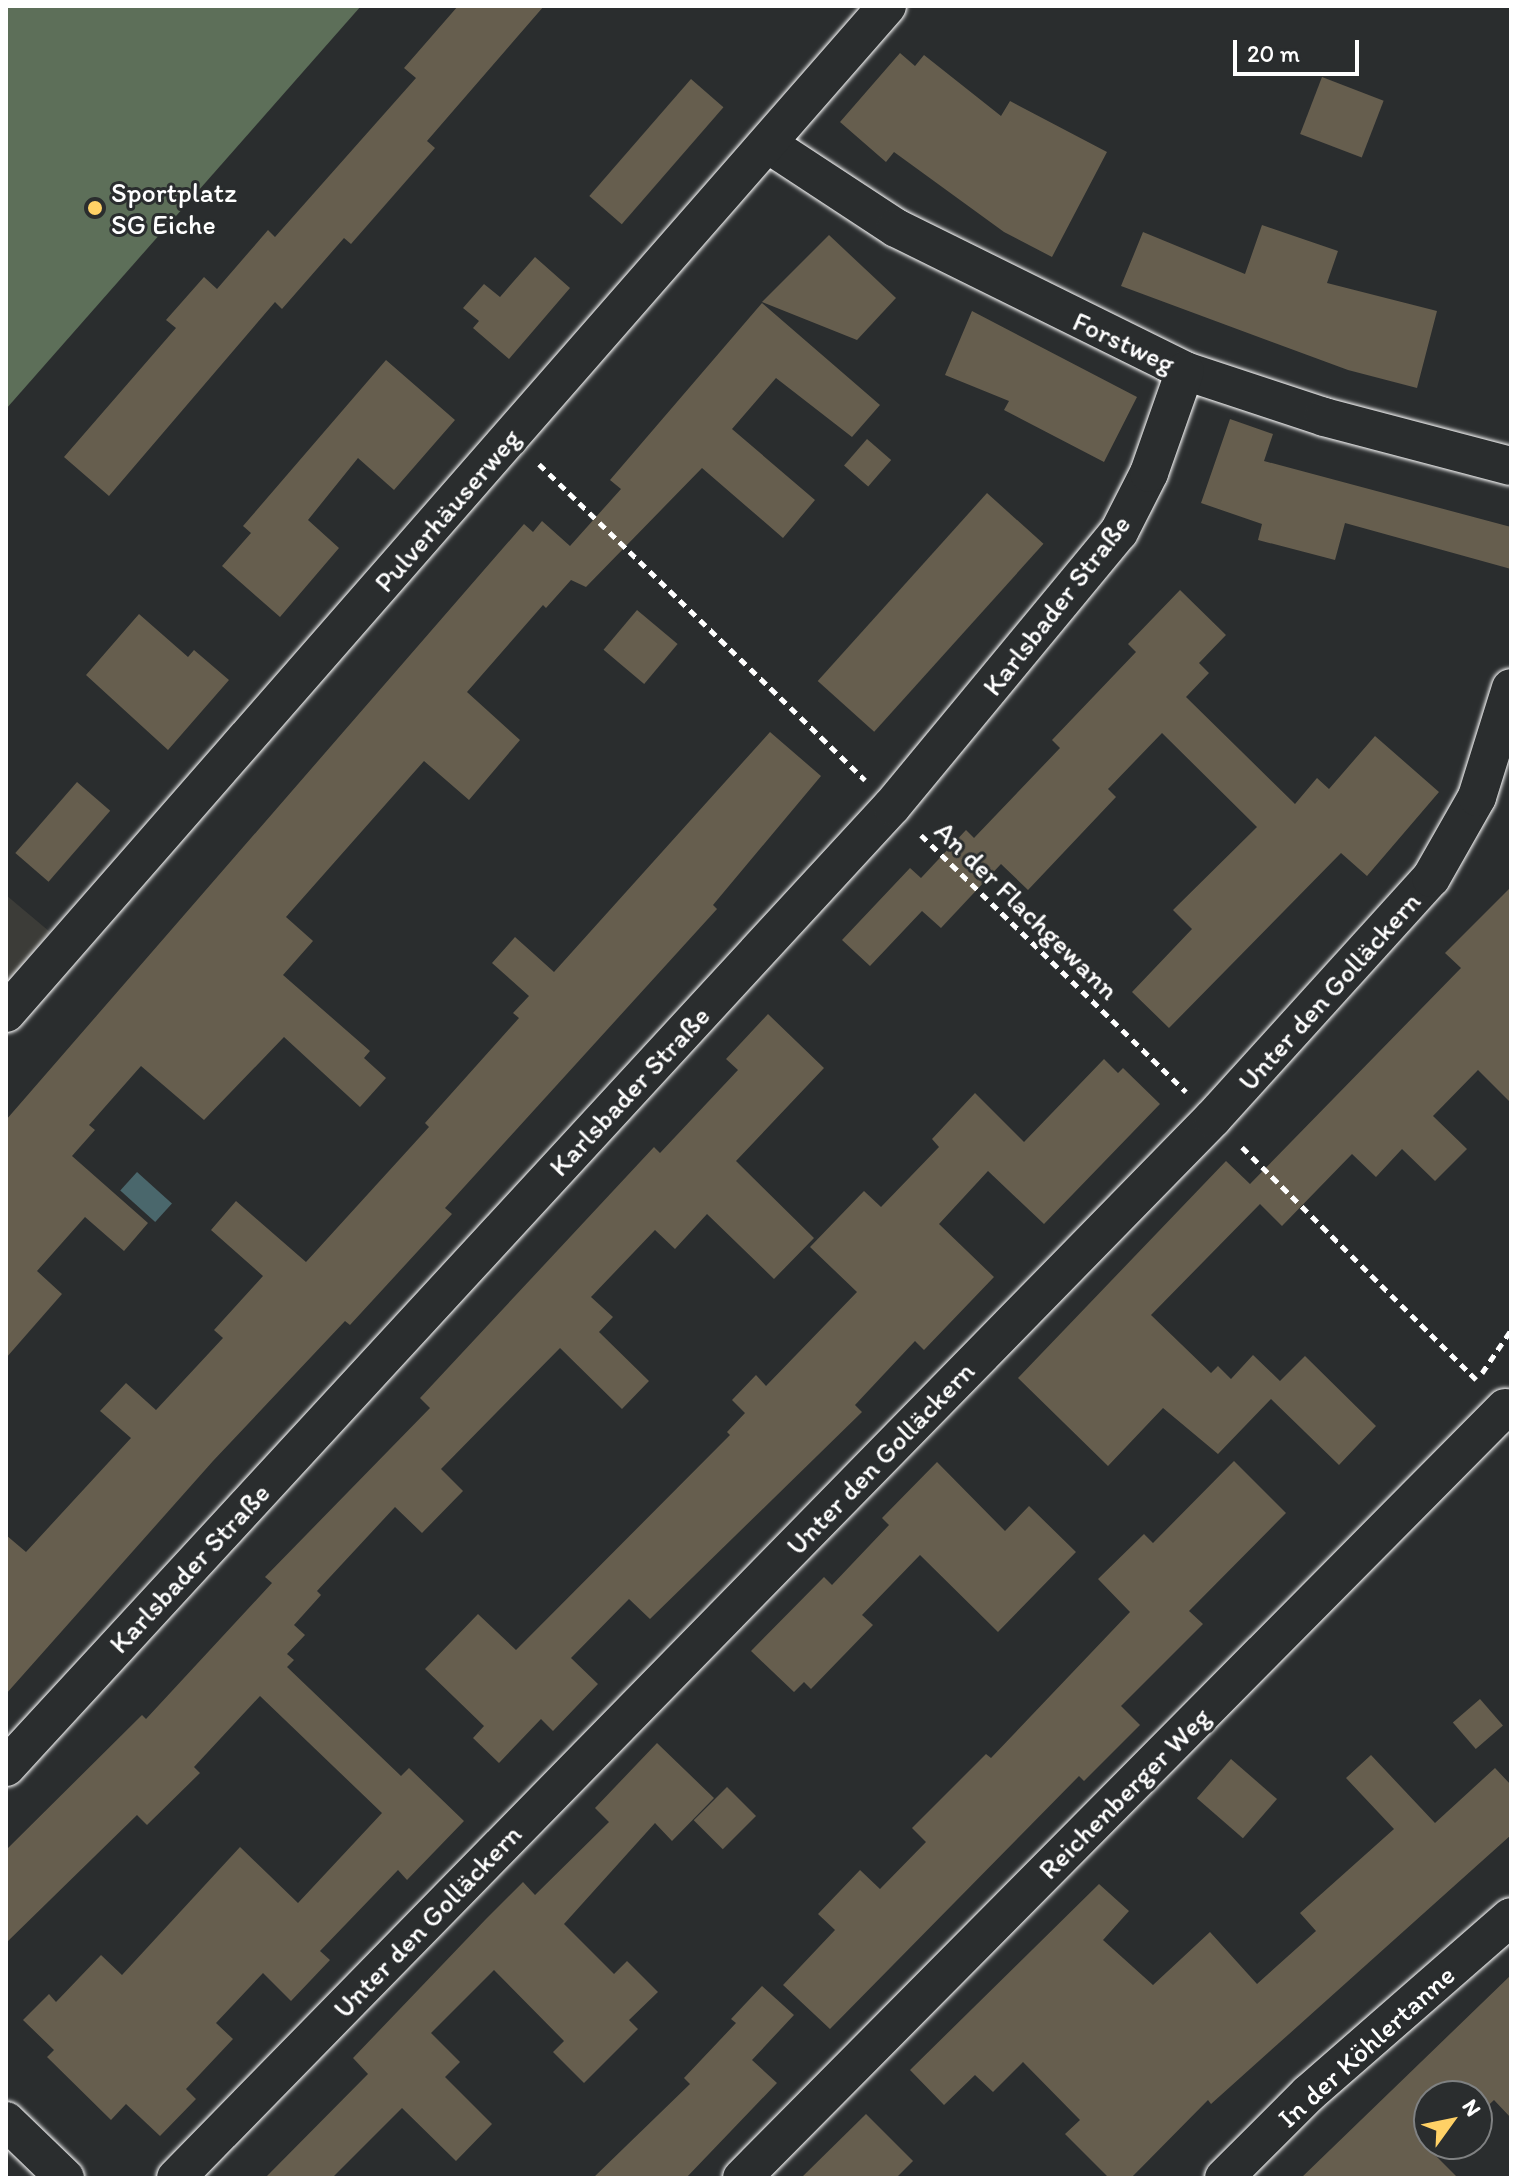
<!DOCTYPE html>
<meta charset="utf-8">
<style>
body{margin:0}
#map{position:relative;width:1517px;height:2184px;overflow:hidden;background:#2a2d2e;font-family:Itim,sans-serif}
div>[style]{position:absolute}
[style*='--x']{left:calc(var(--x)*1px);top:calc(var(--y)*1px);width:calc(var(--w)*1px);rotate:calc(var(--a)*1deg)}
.built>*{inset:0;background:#3c3c38}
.green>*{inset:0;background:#5d6f59}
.water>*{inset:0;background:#4a676c;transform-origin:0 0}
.building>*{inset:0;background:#665e4e;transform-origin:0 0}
.path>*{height:5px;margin-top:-2.5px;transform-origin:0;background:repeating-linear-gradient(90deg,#fff 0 8px,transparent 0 14px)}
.roads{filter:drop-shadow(0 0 2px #fff) drop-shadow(0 0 2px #fff)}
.minor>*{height:38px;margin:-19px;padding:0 19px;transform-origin:19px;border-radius:19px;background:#2a2d2e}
.dots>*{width:22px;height:22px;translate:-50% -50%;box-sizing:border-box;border:4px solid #2a2d2e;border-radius:50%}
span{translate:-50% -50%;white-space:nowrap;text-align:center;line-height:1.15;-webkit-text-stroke:6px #2a2d2e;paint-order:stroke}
.poi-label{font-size:28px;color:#fff}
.left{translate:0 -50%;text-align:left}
.street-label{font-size:28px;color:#fff}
.frame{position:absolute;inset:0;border:8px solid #fff;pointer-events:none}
.north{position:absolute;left:1413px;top:2080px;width:80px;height:80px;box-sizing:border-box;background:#2a2d2e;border:2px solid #7f8182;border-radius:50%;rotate:57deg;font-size:22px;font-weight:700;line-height:32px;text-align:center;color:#fff}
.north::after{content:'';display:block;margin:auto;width:28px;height:36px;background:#ffd166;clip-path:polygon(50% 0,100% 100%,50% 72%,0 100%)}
.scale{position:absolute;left:1233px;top:40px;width:126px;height:36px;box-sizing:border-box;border:4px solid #fff;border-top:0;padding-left:10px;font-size:24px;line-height:28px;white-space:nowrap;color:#fff;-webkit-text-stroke:6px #2a2d2e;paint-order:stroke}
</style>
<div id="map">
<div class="built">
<i style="clip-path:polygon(6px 895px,50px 932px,6px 983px)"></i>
</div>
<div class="green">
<i style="clip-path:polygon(6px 6px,361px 6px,6px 409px)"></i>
</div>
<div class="water">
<i style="left:137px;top:1172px;width:47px;height:25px;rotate:42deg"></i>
</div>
<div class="building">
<i style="clip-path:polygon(458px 6px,544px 6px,427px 141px,435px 148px,351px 244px,344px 238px,282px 309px,275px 302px,109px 496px,64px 457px,176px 328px,166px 320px,204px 277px,217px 289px,268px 230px,275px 237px,416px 78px,404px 68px)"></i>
<i style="clip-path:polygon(900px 53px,915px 66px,924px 55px,1001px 116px,1010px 101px,1107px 152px,1052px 257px,1004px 232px,894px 152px,886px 162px,840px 122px)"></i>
<i style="left:1322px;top:77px;width:66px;height:61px;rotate:21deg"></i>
<i style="left:691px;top:79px;width:43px;height:155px;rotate:41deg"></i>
<i style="clip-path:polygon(1262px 225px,1338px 251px,1327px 283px,1437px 311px,1417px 388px,1348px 370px,1121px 286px,1143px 232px,1245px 274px)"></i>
<i style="clip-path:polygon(829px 235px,896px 298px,857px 340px,762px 302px)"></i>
<i style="clip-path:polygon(535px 257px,570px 288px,509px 359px,473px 328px,479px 321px,463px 308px,484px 284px,500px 297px)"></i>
<i style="clip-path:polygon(762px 303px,880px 405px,852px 437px,776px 378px,732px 429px,815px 500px,783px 538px,702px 468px,586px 587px,571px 580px,546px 608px,543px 605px,467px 692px,520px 740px,469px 800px,424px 761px,286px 917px,313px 941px,283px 975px,370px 1051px,364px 1058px,386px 1078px,360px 1107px,284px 1037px,204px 1120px,141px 1066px,89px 1125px,95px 1130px,72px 1156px,148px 1223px,124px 1251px,85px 1217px,37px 1271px,62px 1294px,6px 1358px,6px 1120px,524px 524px,533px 532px,542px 521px,570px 546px,621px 489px,610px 480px)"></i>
<i style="clip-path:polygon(972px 311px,1137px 397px,1104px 462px,1004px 410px,1009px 401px,945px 375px)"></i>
<i style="clip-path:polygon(386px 360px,455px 420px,394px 490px,358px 458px,308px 520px,339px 548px,280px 617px,222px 566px,251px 533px,243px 526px)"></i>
<i style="clip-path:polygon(1230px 419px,1273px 434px,1264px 461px,1511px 527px,1511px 569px,1345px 523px,1335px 560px,1258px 540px,1262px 524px,1201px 503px)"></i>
<i style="left:867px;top:439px;width:32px;height:35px;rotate:41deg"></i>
<i style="left:987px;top:493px;width:76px;height:253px;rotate:42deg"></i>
<i style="clip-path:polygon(1180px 590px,1226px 635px,1199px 663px,1209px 673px,1186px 697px,1295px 804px,1317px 778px,1329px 789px,1375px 736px,1439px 792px,1367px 876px,1341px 853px,1169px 1028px,1132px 992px,1192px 929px,1173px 910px,1257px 827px,1162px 733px,1108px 789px,1116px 797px,1028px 890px,1001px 864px,941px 928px,922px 911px,870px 966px,842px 940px,910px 868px,921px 878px,966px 830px,974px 838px,1060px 748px,1052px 740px,1136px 652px,1128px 644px)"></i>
<i style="left:637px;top:610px;width:53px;height:52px;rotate:40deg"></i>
<i style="clip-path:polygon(139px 614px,188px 657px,194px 650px,229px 680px,168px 750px,86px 675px)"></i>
<i style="clip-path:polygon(770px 732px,821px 776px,713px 905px,717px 909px,445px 1208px,452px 1214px,350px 1325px,345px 1321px,213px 1461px,6px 1694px,6px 1535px,26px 1552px,131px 1438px,100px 1411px,126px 1383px,156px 1410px,223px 1338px,214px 1330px,263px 1276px,211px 1230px,236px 1201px,306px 1262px,429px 1127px,425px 1123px,519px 1018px,513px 1013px,529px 996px,492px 963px,515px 937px,554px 972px)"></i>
<i style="left:77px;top:782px;width:44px;height:94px;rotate:41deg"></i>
<i style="clip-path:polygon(1511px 887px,1511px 1103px,1478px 1070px,1433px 1116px,1467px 1149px,1435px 1181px,1402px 1149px,1376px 1177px,1352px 1154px,1282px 1226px,1260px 1204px,1151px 1315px,1211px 1373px,1218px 1366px,1231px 1379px,1253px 1355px,1280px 1381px,1305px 1356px,1376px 1426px,1339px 1465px,1271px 1399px,1218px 1454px,1163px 1408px,1108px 1466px,1018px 1378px,1226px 1161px,1250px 1184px,1461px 968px,1445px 953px)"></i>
<i style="clip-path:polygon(768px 1014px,824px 1068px,736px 1161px,814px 1238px,774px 1279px,707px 1214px,675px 1249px,655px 1230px,591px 1297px,613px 1317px,599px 1332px,649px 1381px,622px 1409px,560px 1348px,441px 1469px,463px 1491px,422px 1533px,395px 1507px,317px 1591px,321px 1595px,294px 1625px,305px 1635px,287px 1654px,294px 1660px,287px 1667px,401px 1776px,409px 1768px,464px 1821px,407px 1880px,398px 1870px,320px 1951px,330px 1960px,291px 2001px,263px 1973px,216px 2023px,233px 2039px,186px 2089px,196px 2099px,160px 2136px,126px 2104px,111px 2120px,47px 2057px,54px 2050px,23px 2020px,49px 1994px,56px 2002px,101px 1955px,122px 1975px,240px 1847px,298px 1903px,382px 1813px,260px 1696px,194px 1767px,200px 1773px,147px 1825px,137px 1815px,6px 1943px,6px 1850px,142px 1715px,146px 1719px,272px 1583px,265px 1577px,430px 1408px,420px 1398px,654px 1147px,660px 1153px,738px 1070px,726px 1059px)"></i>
<i style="clip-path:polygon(1104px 1059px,1118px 1073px,1123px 1068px,1160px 1104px,1044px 1224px,988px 1171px,939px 1224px,994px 1277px,924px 1350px,915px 1341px,855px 1405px,862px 1412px,650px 1619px,629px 1599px,571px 1658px,598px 1684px,553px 1731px,541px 1719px,499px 1763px,473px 1738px,484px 1726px,425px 1669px,478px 1614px,516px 1650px,730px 1435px,727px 1432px,745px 1413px,732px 1400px,756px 1375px,766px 1386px,857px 1292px,810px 1247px,864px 1191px,881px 1207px,939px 1147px,932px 1139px,975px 1093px,1024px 1142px)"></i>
<i style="clip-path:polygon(1234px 1461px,1286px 1513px,1189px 1611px,1203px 1624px,1121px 1706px,1140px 1725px,1084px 1781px,1079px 1776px,830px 2029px,783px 1985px,835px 1930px,818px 1914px,860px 1870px,880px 1889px,926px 1842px,912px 1828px,986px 1754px,991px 1758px,1130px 1612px,1098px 1579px,1144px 1534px,1153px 1543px)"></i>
<i style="clip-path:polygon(937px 1462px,1005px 1531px,1029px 1506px,1076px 1552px,998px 1632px,920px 1555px,862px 1615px,873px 1625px,811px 1689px,804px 1682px,794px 1692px,751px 1651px,824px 1577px,832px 1585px,889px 1525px,882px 1518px)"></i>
<i style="left:1480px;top:1699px;width:35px;height:36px;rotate:49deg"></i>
<i style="clip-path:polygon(657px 1743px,714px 1798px,672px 1841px,655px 1823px,564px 1924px,614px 1974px,627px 1961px,658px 1992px,629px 2020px,638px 2029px,584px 2083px,553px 2052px,564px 2041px,494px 1970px,431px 2033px,460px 2062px,445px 2077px,492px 2124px,456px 2161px,402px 2108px,332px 2178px,265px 2178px,368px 2074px,353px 2058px,486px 1919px,523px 1882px,535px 1895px,609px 1822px,595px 1808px)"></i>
<i style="clip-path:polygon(1371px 1755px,1435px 1823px,1495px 1768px,1511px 1785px,1511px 1835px,1211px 2104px,1208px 2100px,1131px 2178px,1109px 2178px,1065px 2134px,1080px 2120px,1023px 2062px,993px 2092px,975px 2075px,944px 2105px,910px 2070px,1099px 1884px,1129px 1911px,1103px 1940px,1153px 1985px,1210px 1932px,1257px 1984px,1316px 1931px,1300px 1913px,1394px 1829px,1346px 1778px)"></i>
<i style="left:1231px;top:1759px;width:61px;height:52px;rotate:41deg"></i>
<i style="left:727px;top:1787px;width:41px;height:47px;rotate:45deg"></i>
<i style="clip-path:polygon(1511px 1975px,1511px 2118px,1494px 2100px,1477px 2116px,1477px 2096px,1429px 2096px,1429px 2144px,1448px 2144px,1436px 2156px,1458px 2178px,1301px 2178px)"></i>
<i style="clip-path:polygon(762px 1986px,794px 2015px,752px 2060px,777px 2083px,686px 2178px,593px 2178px,690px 2084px,684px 2078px,736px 2023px,731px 2019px)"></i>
<i style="clip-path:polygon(866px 2114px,913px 2161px,896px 2178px,801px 2178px)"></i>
</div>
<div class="path">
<i style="--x:539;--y:464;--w:454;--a:44.1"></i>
<i style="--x:921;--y:835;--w:369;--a:44.1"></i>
<i style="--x:1242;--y:1147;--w:330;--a:44.8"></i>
<i style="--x:1482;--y:1373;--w:52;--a:-56"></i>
</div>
<div class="roads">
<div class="minor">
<i style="--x:768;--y:144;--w:153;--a:33.3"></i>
<i style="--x:896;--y:228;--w:322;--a:26.3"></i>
<i style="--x:1185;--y:371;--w:146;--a:18.3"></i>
<i style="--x:1324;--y:417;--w:193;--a:14.7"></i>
<i style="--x:6;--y:1013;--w:1338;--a:-48.82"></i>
<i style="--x:6;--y:1767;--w:1307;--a:-47.33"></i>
<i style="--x:892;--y:806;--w:356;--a:-50.4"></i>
<i style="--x:1119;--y:532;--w:66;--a:-63"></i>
<i style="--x:1149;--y:473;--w:108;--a:-70.6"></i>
<i style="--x:6;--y:2121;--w:82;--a:44"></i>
<i style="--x:176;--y:2178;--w:1483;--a:-45.63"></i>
<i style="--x:1213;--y:1118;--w:324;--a:-47.8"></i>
<i style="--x:1431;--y:878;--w:93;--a:-60.4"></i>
<i style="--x:1477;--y:797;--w:114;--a:-72.7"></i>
<i style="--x:742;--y:2178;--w:1084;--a:-45.26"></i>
<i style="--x:1224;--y:2178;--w:119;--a:-45"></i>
<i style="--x:1308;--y:2094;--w:269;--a:-41.1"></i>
</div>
</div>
<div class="dots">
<i style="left:95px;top:208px;background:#ffd166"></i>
</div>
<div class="poi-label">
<span class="left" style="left:111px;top:208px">Sportplatz<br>SG Eiche</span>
</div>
<div class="street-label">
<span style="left:1124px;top:342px;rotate:25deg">Forstweg</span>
<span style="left:447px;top:510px;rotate:-49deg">Pulverhäuserweg</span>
<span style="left:1056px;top:605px;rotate:-52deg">Karlsbader Straße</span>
<span style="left:1027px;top:910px;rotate:44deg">An der Flachgewann</span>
<span style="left:1329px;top:991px;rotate:-48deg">Unter den Golläckern</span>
<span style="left:629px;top:1091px;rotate:-47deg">Karlsbader Straße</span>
<span style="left:880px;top:1458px;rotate:-46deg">Unter den Golläckern</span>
<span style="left:189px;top:1568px;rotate:-47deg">Karlsbader Straße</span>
<span style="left:1124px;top:1793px;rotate:-45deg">Reichenberger Weg</span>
<span style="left:427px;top:1921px;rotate:-46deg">Unter den Golläckern</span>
<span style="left:1366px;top:2046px;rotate:-42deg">In der Köhlertanne</span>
</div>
<div class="frame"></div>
<div class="north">N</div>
<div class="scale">20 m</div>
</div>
